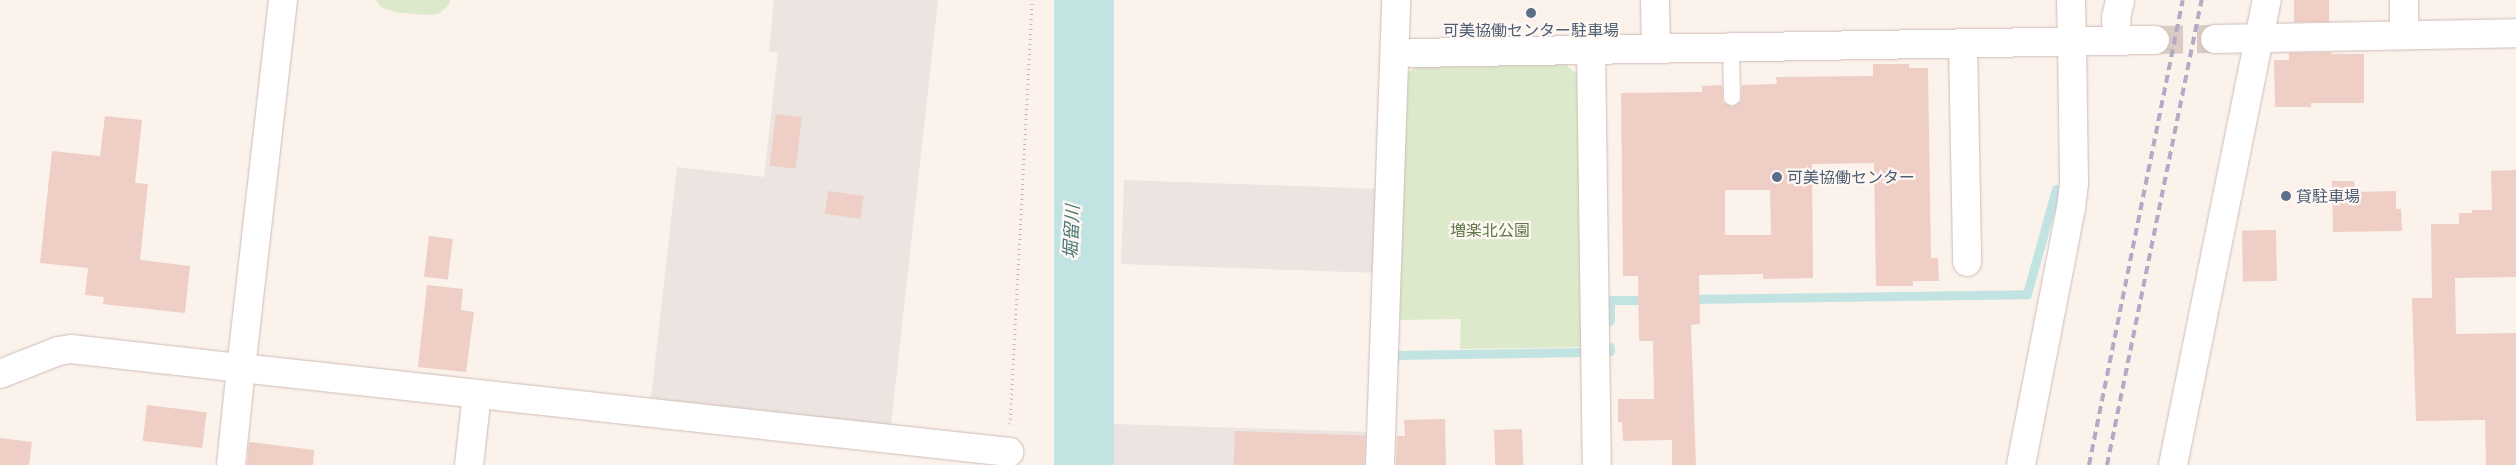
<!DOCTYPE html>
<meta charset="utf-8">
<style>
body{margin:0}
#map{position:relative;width:2516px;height:465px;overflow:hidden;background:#fbf2ec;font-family:Inter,"Noto Sans JP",sans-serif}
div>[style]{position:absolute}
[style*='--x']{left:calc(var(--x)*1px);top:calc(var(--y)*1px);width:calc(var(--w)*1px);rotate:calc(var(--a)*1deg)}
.industrial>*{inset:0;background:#ebe4e1;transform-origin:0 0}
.green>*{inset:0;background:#dde9cb}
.water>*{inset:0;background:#c1e4e2;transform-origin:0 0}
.stream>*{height:9px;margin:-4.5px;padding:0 4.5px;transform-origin:4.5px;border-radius:4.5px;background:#c1e4e2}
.building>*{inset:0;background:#efcec6;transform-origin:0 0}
.street-tunnel>*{height:28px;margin-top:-14px;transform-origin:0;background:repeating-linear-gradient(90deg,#dacbc5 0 28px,transparent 0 42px)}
.path>*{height:3px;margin-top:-1.5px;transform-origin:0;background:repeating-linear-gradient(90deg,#d4b1a8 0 1px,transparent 0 5px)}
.roads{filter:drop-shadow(0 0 1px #cfbbb4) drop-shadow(0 0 1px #cfbbb4)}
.lane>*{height:16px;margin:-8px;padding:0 8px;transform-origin:8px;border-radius:8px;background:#fff}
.street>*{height:28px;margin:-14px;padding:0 14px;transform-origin:14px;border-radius:14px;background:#fff}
.secondary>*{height:28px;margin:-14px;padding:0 14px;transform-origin:14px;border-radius:14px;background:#fff}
.rail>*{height:4px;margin-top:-2px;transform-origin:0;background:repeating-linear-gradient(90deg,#b3aac5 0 8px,transparent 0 13px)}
.dots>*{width:14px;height:14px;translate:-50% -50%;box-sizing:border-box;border:2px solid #fef7f2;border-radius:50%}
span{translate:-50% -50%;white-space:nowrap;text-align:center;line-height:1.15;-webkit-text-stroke:4.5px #fef7f2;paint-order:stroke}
.service-label{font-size:16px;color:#4e5e75}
.left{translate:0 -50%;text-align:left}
.park-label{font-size:16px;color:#607949}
.water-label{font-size:18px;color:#447877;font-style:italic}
</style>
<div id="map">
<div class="industrial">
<i style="clip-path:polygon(774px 0,938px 0,891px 425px,651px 398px,677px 167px,764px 177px,778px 53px,769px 51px)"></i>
<i style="left:1124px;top:180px;width:257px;height:84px;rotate:2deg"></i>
<i style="clip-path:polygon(1114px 424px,1373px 432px,1372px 465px,1112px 465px)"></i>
</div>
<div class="green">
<i style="clip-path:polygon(376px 0,451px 0,448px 6px,438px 14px,425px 15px,394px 12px,381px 7px)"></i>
<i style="clip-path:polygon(1566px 65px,1581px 78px,1585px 347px,1460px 349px,1461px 319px,1393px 320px,1401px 81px,1414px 67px)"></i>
</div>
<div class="water">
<i style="left:1054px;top:0;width:60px;height:466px"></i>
</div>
<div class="stream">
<i style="--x:1689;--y:299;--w:338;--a:-0.8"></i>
<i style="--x:2027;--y:294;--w:109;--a:-74.6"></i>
<i style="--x:1610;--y:321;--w:21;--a:-90"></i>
<i style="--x:1610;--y:300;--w:38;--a:0"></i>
<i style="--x:1610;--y:347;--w:4;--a:90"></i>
<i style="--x:1394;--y:362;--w:7;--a:-90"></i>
<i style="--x:1394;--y:355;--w:187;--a:-0.9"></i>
</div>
<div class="building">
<i style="left:2294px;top:0;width:35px;height:22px"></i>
<i style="clip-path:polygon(2331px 52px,2331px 54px,2364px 54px,2364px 103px,2311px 103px,2311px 107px,2275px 107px,2274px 60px,2289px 60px,2289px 53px)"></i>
<i style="clip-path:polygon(evenodd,1873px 64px,1909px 64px,1909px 68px,1928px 68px,1931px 258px,1938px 258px,1939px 281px,1913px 281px,1913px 286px,1876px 286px,1874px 163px,1812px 164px,1813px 278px,1763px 279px,1763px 274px,1699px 275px,1700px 324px,1691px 325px,1696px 465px,1672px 465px,1672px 440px,1623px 441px,1622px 422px,1618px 422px,1618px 399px,1654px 399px,1653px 341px,1639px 341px,1638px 276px,1623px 276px,1621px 93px,1702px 92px,1702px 86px,1722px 85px,1723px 102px,1733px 107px,1741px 101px,1742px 85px,1777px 84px,1776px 77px,1873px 76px,1873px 64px,1725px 190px,1770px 190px,1771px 235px,1725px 235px,1725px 190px)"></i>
<i style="left:776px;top:114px;width:26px;height:52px;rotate:7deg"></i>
<i style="clip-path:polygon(105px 116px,142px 120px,135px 183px,148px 184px,140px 260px,190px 266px,185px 313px,103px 304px,104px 297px,85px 295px,88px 268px,40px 263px,52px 151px,100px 156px)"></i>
<i style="clip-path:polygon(2516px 170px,2516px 277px,2455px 278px,2456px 334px,2516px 333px,2516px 465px,2486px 465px,2485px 420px,2416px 421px,2412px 298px,2432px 298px,2431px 224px,2459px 224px,2459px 213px,2472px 213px,2472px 210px,2492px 210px,2491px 171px)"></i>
<i style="clip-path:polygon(2332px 181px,2354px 181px,2355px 192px,2396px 191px,2396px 209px,2401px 209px,2402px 231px,2333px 232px)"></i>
<i style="left:828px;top:191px;width:36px;height:23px;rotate:8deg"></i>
<i style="left:2276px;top:230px;width:51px;height:34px;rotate:89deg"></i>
<i style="left:429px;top:236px;width:24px;height:41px;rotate:7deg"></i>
<i style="clip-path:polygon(427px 285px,463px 289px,461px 310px,474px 312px,466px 372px,418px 367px)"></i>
<i style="left:147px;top:405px;width:60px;height:36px;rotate:7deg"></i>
<i style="clip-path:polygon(1445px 419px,1446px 465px,1396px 465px,1397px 436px,1405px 436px,1404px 420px)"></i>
<i style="left:1522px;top:429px;width:36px;height:28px;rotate:88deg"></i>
<i style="left:1235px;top:431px;width:130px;height:34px;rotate:2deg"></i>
<i style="clip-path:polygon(0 438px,32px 442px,29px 465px,0 465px)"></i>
<i style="clip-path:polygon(249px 442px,314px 450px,313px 465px,247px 465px)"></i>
</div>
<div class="street-tunnel">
<i style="--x:2155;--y:40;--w:60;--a:-1"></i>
</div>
<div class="path">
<i style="--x:1010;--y:424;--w:425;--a:-87"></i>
</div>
<div class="roads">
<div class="lane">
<i style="--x:1731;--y:47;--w:50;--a:88.9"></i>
</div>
<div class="street">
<i style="--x:283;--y:0;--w:370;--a:96.5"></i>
<i style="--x:241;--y:368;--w:773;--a:6.24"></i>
<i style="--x:1655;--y:0;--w:49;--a:88.8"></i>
<i style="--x:2404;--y:0;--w:35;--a:90"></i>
<i style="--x:2215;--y:39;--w:301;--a:-1.1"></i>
<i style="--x:2117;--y:41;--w:23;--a:-92"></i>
<i style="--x:2116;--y:18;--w:18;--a:-77"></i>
<i style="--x:1963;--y:44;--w:218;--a:88.9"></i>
<i style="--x:1591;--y:50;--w:415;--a:89.2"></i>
<i style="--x:1412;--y:53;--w:743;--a:-1"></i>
<i style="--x:0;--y:374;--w:62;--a:-21.6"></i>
<i style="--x:58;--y:351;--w:13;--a:-9"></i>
<i style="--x:71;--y:349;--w:171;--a:6.4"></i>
<i style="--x:241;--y:368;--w:98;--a:95.9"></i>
<i style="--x:469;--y:465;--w:71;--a:-83.6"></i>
<i style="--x:1380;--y:465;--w:465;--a:-88"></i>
<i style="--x:2021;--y:465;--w:262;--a:-79"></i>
<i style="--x:2071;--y:208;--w:25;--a:-83"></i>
<i style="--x:2074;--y:183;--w:141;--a:-90.8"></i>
<i style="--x:2173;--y:465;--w:474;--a:-78.6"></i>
</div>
<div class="secondary">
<i style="--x:2071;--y:0;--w:42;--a:88.6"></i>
</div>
</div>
<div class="rail">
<i style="--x:2089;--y:465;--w:474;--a:-78.6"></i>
<i style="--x:2107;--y:465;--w:475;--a:-78.5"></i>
</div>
<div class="dots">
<i style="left:1531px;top:13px;background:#5c6f8a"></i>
<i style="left:1777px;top:177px;background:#5c6f8a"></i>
<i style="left:2286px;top:196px;background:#5c6f8a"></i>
</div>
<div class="service-label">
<span style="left:1531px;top:30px">可美協働センター駐車場</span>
<span class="left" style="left:1787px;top:177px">可美協働センター</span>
<span class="left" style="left:2296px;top:196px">貸駐車場</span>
</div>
<div class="park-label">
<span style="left:1490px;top:230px">増楽北公園</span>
</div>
<div class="water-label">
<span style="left:1072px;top:232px;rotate:-87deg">堀留川</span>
</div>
</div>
